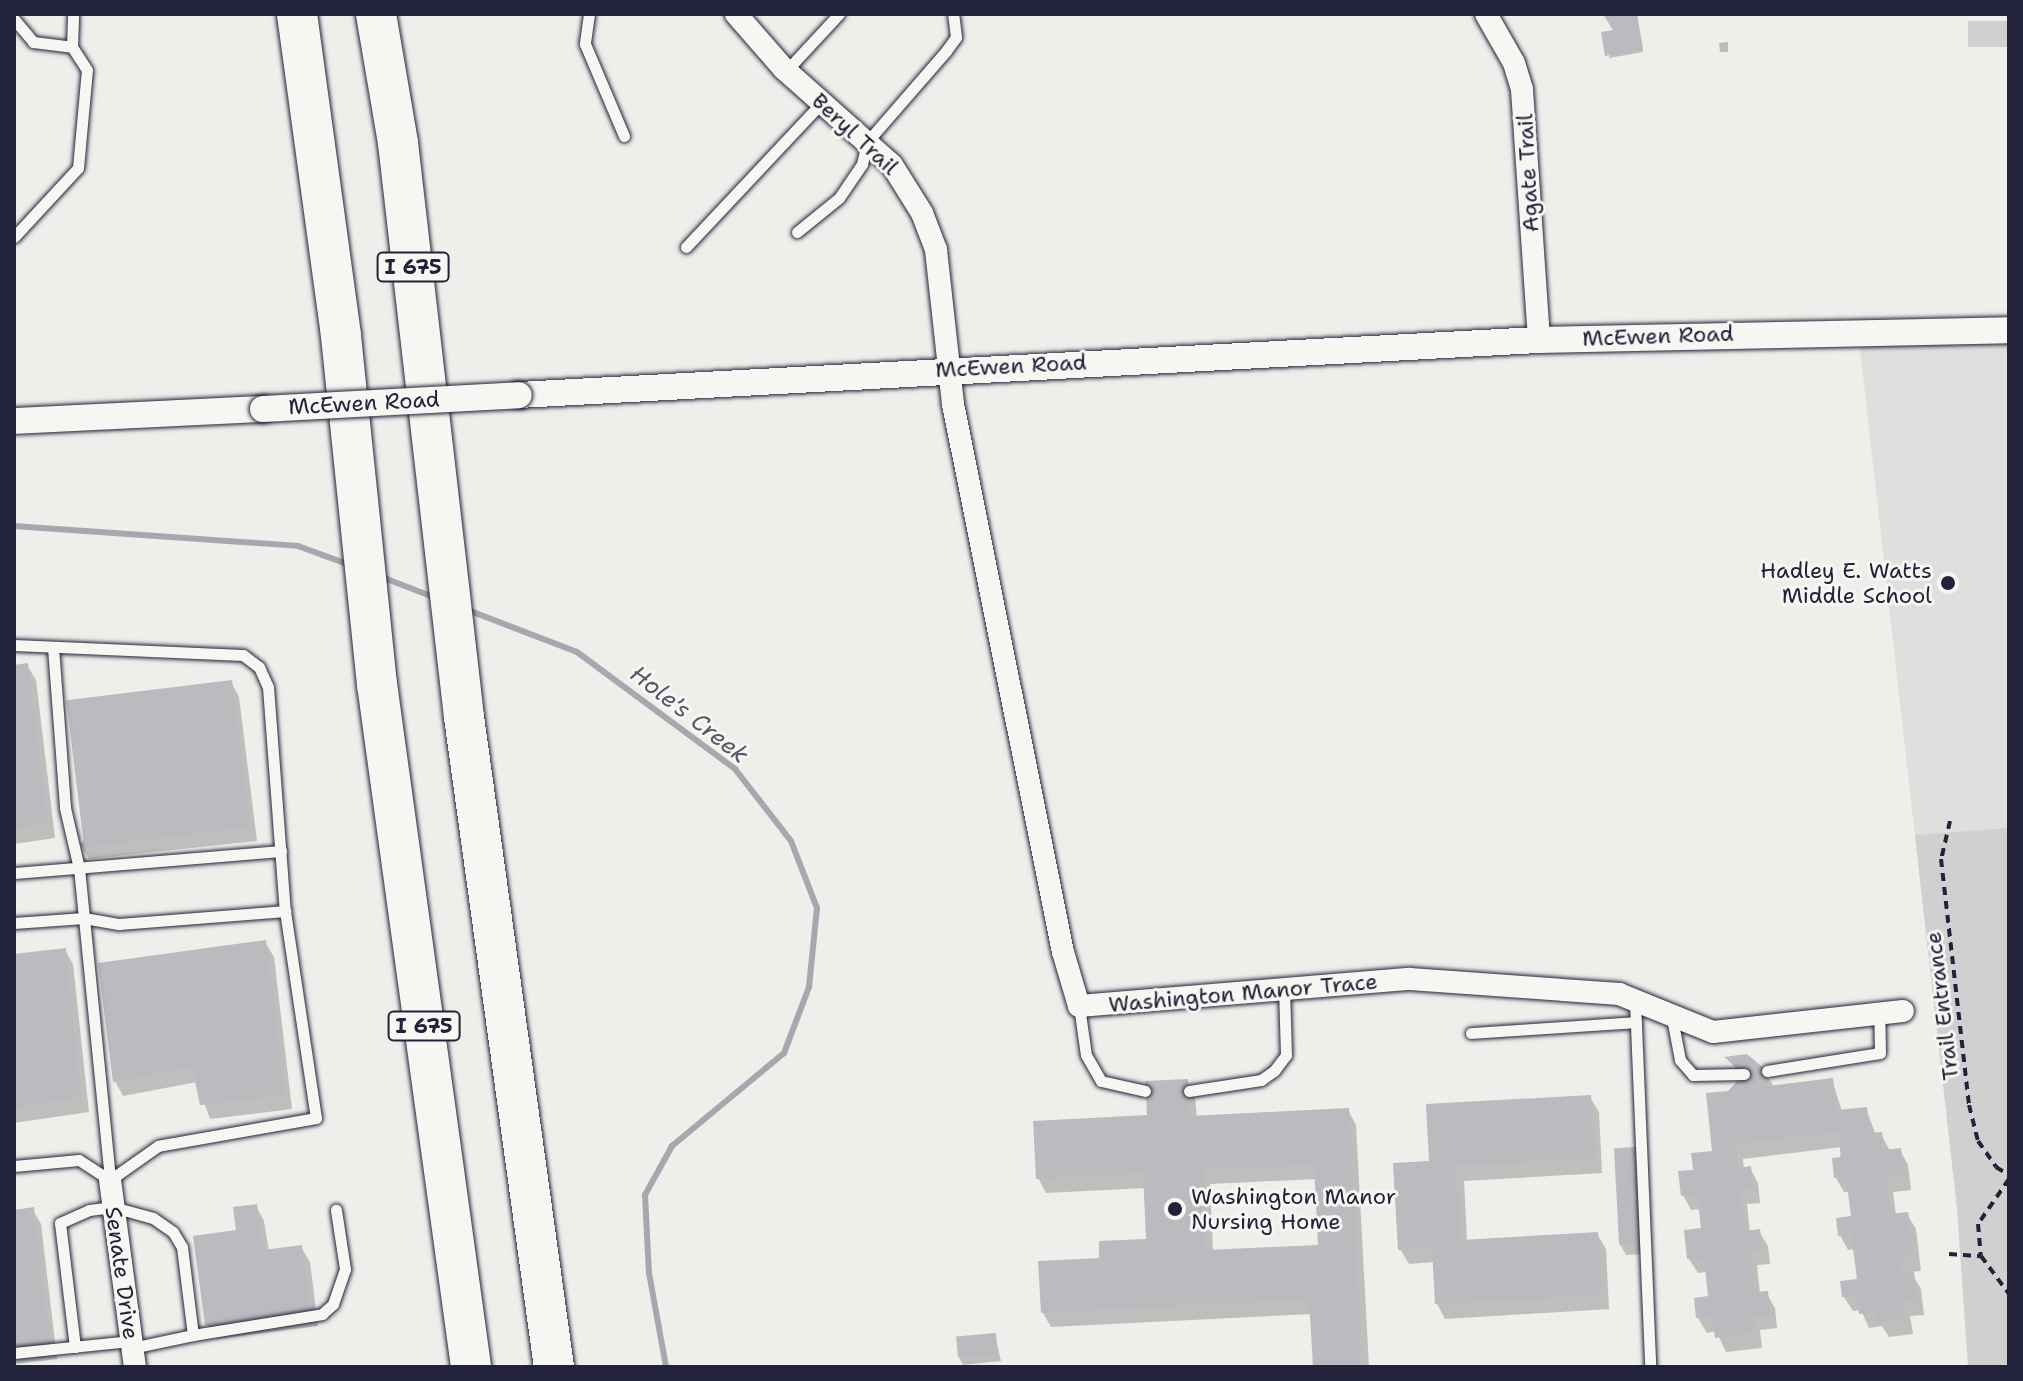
<!DOCTYPE html>
<style>
body{margin:0}
#map{position:relative;width:2023px;height:1381px;overflow:hidden;background:#eeeeeb;font-family:"Shantell Sans",sans-serif}
div>[style]{position:absolute}
[style*='--x']{left:calc(var(--x)*1px);top:calc(var(--y)*1px);width:calc(var(--w)*1px);rotate:calc(var(--a)*1deg)}
.built>*{inset:0;background:#dfdfde}
.green>*{inset:0;background:#d0d0d1;transform-origin:0 0}
.shadow>*{inset:0;background:#0003}
.stream>*{height:6px;margin:-3px;padding:0 3px;transform-origin:3px;border-radius:3px;background:#a7a7af}
.building>*{inset:0;background:#bbbbbf;transform-origin:0 0}
.path>*{height:4px;margin-top:-2px;transform-origin:0;background:repeating-linear-gradient(90deg,#22223b 0 8px,transparent 0 14px)}
.roads{filter:drop-shadow(0 0 2px #22223b) drop-shadow(0 0 2px #22223b)}
.service>*{height:11px;margin:-5.5px;padding:0 5.5px;transform-origin:5.5px;border-radius:5.5px;background:#f6f6f2}
.minor>*{height:22px;margin:-11px;padding:0 11px;transform-origin:11px;border-radius:11px;background:#f6f6f2}
.tertiary>*{height:26px;margin:-13px;padding:0 13px;transform-origin:13px;border-radius:13px;background:#f6f6f2}
.motorway>*{height:40px;margin:-20px;padding:0 20px;transform-origin:20px;border-radius:20px;background:#f6f6f2}
.bridges{filter:drop-shadow(0 0 2px #22223b) drop-shadow(0 0 2px #22223b)}
.tertiary-bridge>*{height:26px;margin:-13px;padding:0 13px;transform-origin:13px;border-radius:13px;background:#f6f6f2}
.dots>*{width:22px;height:22px;translate:-50% -50%;box-sizing:border-box;border:4px solid #f6f6f2;border-radius:50%}
span{translate:-50% -50%;white-space:nowrap;text-align:center;line-height:1.15;-webkit-text-stroke:6px #f6f6f2;paint-order:stroke}
.shield-label span{padding:2px 6px;background:#f6f6f2;border:2px solid;border-radius:6px;-webkit-text-stroke-width:0}
.shield-label{font-size:20px;color:#22223b;font-weight:700}
.street-label{font-size:22px;color:#22223b}
.poi-label{font-size:22px;color:#22223b}
.right{translate:-100% -50%;text-align:right}
.left{translate:0 -50%;text-align:left}
.water-label{font-size:24px;color:#575769;font-style:italic}
.frame{position:absolute;inset:0;border:16px solid #22223b;pointer-events:none}
</style>
<div id="map">
<div class="built">
<i style="clip-path:polygon(2009px 330px,2009px 1203px,1957px 1208px,1858px 331px)"></i>
</div>
<div class="green">
<i style="left:2009px;top:21px;width:26px;height:41px;rotate:90deg"></i>
<i style="clip-path:polygon(2009px 828px,2009px 1367px,1968px 1367px,1957px 1208px,1915px 835px)"></i>
</div>
<div class="shadow">
<i style="clip-path:polygon(1605px 14px,1637px 14px,1643px 52px,1609px 58px,1615px 31px)"></i>
<i style="clip-path:polygon(27px 665px,36px 680px,55px 838px,14px 844px,14px 667px)"></i>
<i style="clip-path:polygon(231px 682px,239px 697px,257px 841px,89px 859px,80px 844px)"></i>
<i style="clip-path:polygon(265px 942px,274px 957px,292px 1109px,210px 1119px,197px 1082px,123px 1096px,115px 1081px)"></i>
<i style="clip-path:polygon(65px 950px,73px 964px,89px 1112px,14px 1123px,14px 956px)"></i>
<i style="clip-path:polygon(1728px 1059px,1765px 1072px,1774px 1087px,1832px 1080px,1842px 1111px,1866px 1109px,1876px 1135px,1881px 1134px,1890px 1151px,1900px 1150px,1908px 1165px,1911px 1190px,1893px 1192px,1896px 1215px,1907px 1214px,1916px 1229px,1921px 1271px,1911px 1272px,1921px 1289px,1924px 1315px,1910px 1316px,1913px 1334px,1889px 1337px,1882px 1326px,1869px 1328px,1861px 1310px,1853px 1311px,1844px 1297px,1859px 1281px,1855px 1249px,1848px 1250px,1840px 1235px,1853px 1218px,1850px 1192px,1844px 1192px,1836px 1178px,1842px 1147px,1743px 1159px,1744px 1169px,1750px 1168px,1758px 1183px,1760px 1203px,1747px 1204px,1750px 1232px,1759px 1231px,1768px 1246px,1770px 1264px,1757px 1265px,1760px 1294px,1766px 1293px,1775px 1308px,1777px 1328px,1760px 1330px,1762px 1348px,1726px 1352px,1716px 1331px,1707px 1333px,1698px 1318px,1710px 1298px,1707px 1272px,1698px 1273px,1689px 1259px,1703px 1230px,1700px 1209px,1691px 1210px,1683px 1195px,1695px 1171px,1715px 1153px,1729px 1093px,1743px 1078px)"></i>
<i style="clip-path:polygon(evenodd,1187px 1081px,1195px 1096px,1197px 1118px,1348px 1110px,1356px 1125px,1369px 1367px,1315px 1367px,1312px 1314px,1051px 1327px,1043px 1313px,1102px 1260px,1149px 1241px,1146px 1188px,1046px 1193px,1038px 1178px,1149px 1117px,1187px 1081px,1317px 1179px,1320px 1247px,1213px 1251px,1210px 1184px,1317px 1179px)"></i>
<i style="clip-path:polygon(1590px 1097px,1599px 1112px,1602px 1173px,1464px 1181px,1467px 1241px,1597px 1234px,1606px 1249px,1609px 1309px,1445px 1319px,1437px 1304px,1434px 1262px,1409px 1264px,1400px 1249px,1431px 1163px)"></i>
<i style="clip-path:polygon(1616px 1150px,1646px 1254px,1626px 1255px,1620px 1244px)"></i>
<i style="clip-path:polygon(256px 1206px,264px 1221px,269px 1252px,301px 1247px,310px 1262px,318px 1326px,216px 1339px,207px 1325px)"></i>
<i style="clip-path:polygon(33px 1210px,41px 1224px,57px 1359px,14px 1364px,14px 1212px)"></i>
<i style="clip-path:polygon(995px 1335px,1001px 1361px,963px 1365px,959px 1358px)"></i>
</div>
<div class="stream">
<i style="--x:14;--y:526;--w:285;--a:4"></i>
<i style="--x:298;--y:546;--w:55;--a:20.1"></i>
<i style="--x:379;--y:576;--w:61;--a:21.1"></i>
<i style="--x:465;--y:609;--w:120;--a:21"></i>
<i style="--x:577;--y:652;--w:197;--a:36.5"></i>
<i style="--x:735;--y:769;--w:91;--a:52.1"></i>
<i style="--x:791;--y:841;--w:72;--a:68.8"></i>
<i style="--x:817;--y:908;--w:79;--a:95.8"></i>
<i style="--x:809;--y:987;--w:71;--a:110.7"></i>
<i style="--x:784;--y:1053;--w:146;--a:140.3"></i>
<i style="--x:672;--y:1146;--w:56;--a:118.9"></i>
<i style="--x:645;--y:1195;--w:78;--a:87.1"></i>
<i style="--x:649;--y:1273;--w:96;--a:79.7"></i>
</div>
<div class="building">
<i style="clip-path:polygon(1603px 14px,1637px 14px,1643px 49px,1605px 56px,1601px 32px,1613px 30px)"></i>
<i style="clip-path:polygon(1728px 42px,1728px 52px,1720px 52px,1719px 43px)"></i>
<i style="clip-path:polygon(28px 663px,48px 823px,14px 828px,14px 665px)"></i>
<i style="left:232px;top:680px;width:148px;height:167px;rotate:83deg"></i>
<i style="clip-path:polygon(266px 940px,285px 1095px,200px 1105px,192px 1067px,113px 1082px,98px 963px)"></i>
<i style="clip-path:polygon(66px 948px,81px 1097px,14px 1107px,14px 954px)"></i>
<i style="clip-path:polygon(1747px 1054px,1767px 1071px,1751px 1088px,1833px 1078px,1837px 1110px,1867px 1107px,1870px 1133px,1882px 1132px,1884px 1150px,1901px 1148px,1904px 1175px,1886px 1177px,1890px 1214px,1908px 1212px,1914px 1256px,1897px 1258px,1899px 1274px,1914px 1272px,1917px 1300px,1903px 1302px,1905px 1320px,1878px 1323px,1877px 1312px,1859px 1314px,1857px 1296px,1842px 1297px,1840px 1281px,1857px 1279px,1851px 1234px,1838px 1236px,1836px 1218px,1851px 1216px,1846px 1177px,1834px 1178px,1832px 1158px,1841px 1157px,1838px 1132px,1736px 1144px,1738px 1168px,1751px 1166px,1753px 1188px,1740px 1190px,1744px 1231px,1760px 1229px,1763px 1249px,1750px 1251px,1755px 1292px,1768px 1291px,1770px 1314px,1753px 1315px,1755px 1333px,1715px 1338px,1712px 1317px,1696px 1318px,1694px 1298px,1708px 1296px,1704px 1258px,1687px 1259px,1684px 1230px,1701px 1228px,1697px 1194px,1681px 1196px,1678px 1171px,1693px 1170px,1691px 1153px,1712px 1151px,1706px 1093px,1728px 1091px,1744px 1074px,1724px 1057px)"></i>
<i style="clip-path:polygon(evenodd,1188px 1079px,1190px 1116px,1349px 1108px,1362px 1367px,1313px 1367px,1309px 1299px,1041px 1313px,1038px 1261px,1099px 1258px,1099px 1241px,1146px 1239px,1143px 1173px,1036px 1179px,1033px 1121px,1147px 1115px,1145px 1081px,1188px 1079px,1314px 1165px,1318px 1245px,1206px 1250px,1203px 1169px,1314px 1165px)"></i>
<i style="clip-path:polygon(1591px 1095px,1595px 1158px,1456px 1166px,1461px 1240px,1598px 1232px,1602px 1295px,1435px 1304px,1432px 1248px,1398px 1250px,1393px 1163px,1429px 1161px,1426px 1104px)"></i>
<i style="left:1636px;top:1147px;width:97px;height:22px;rotate:87deg"></i>
<i style="clip-path:polygon(257px 1204px,263px 1250px,302px 1245px,311px 1311px,205px 1325px,193px 1236px,236px 1230px,233px 1207px)"></i>
<i style="clip-path:polygon(34px 1207px,50px 1344px,14px 1348px,14px 1210px)"></i>
<i style="left:996px;top:1333px;width:21px;height:40px;rotate:85deg"></i>
</div>
<div class="path">
<i style="--x:1950;--y:821;--w:39;--a:103"></i>
<i style="--x:1941;--y:859;--w:248;--a:83.5"></i>
<i style="--x:1969;--y:1105;--w:37;--a:76"></i>
<i style="--x:1978;--y:1141;--w:32;--a:55"></i>
<i style="--x:1996;--y:1167;--w:15;--a:32"></i>
<i style="--x:2009;--y:1179;--w:55;--a:124.6"></i>
<i style="--x:1978;--y:1224;--w:32;--a:85"></i>
<i style="--x:1981;--y:1256;--w:47;--a:53.6"></i>
<i style="--x:1949;--y:1254;--w:32;--a:4"></i>
</div>
<div class="roads">
<div class="service">
<i style="--x:589;--y:14;--w:30;--a:98"></i>
<i style="--x:585;--y:44;--w:100;--a:67"></i>
<i style="--x:14;--y:19;--w:30;--a:50"></i>
<i style="--x:33;--y:42;--w:39;--a:7"></i>
<i style="--x:786;--y:71;--w:78;--a:-47.1"></i>
<i style="--x:797;--y:232;--w:54;--a:-39"></i>
<i style="--x:839;--y:198;--w:41;--a:-55.9"></i>
<i style="--x:862;--y:164;--w:23;--a:-77"></i>
<i style="--x:867;--y:142;--w:121;--a:-49"></i>
<i style="--x:946;--y:51;--w:17;--a:-54"></i>
<i style="--x:956;--y:37;--w:23;--a:-97"></i>
<i style="--x:14;--y:237;--w:94;--a:-47.2"></i>
<i style="--x:78;--y:168;--w:98;--a:-84.8"></i>
<i style="--x:87;--y:70;--w:27;--a:-123"></i>
<i style="--x:72;--y:47;--w:33;--a:-88"></i>
<i style="--x:686;--y:247;--w:199;--a:-46.8"></i>
<i style="--x:14;--y:645;--w:229;--a:2.5"></i>
<i style="--x:243;--y:655;--w:20;--a:37"></i>
<i style="--x:259;--y:667;--w:22;--a:66"></i>
<i style="--x:268;--y:687;--w:225;--a:85.7"></i>
<i style="--x:285;--y:911;--w:209;--a:81.5"></i>
<i style="--x:316;--y:1118;--w:160;--a:170"></i>
<i style="--x:158;--y:1146;--w:59;--a:144.7"></i>
<i style="--x:53;--y:647;--w:161;--a:85.7"></i>
<i style="--x:65;--y:808;--w:62;--a:76.9"></i>
<i style="--x:79;--y:868;--w:314;--a:84.3"></i>
<i style="--x:14;--y:873;--w:268;--a:-4.7"></i>
<i style="--x:14;--y:923;--w:70;--a:-4.1"></i>
<i style="--x:84;--y:918;--w:36;--a:10"></i>
<i style="--x:119;--y:924;--w:167;--a:-4.5"></i>
<i style="--x:1635;--y:1002;--w:365;--a:87.6"></i>
<i style="--x:1079;--y:1006;--w:49;--a:81.9"></i>
<i style="--x:1086;--y:1055;--w:30;--a:60"></i>
<i style="--x:1101;--y:1081;--w:45;--a:12.8"></i>
<i style="--x:1672;--y:1018;--w:43;--a:79.2"></i>
<i style="--x:1680;--y:1060;--w:20;--a:49"></i>
<i style="--x:1693;--y:1075;--w:51;--a:-1.1"></i>
<i style="--x:1471;--y:1033;--w:165;--a:-3.8"></i>
<i style="--x:1767;--y:1071;--w:114;--a:-9.1"></i>
<i style="--x:1880;--y:1053;--w:39;--a:-91"></i>
<i style="--x:1189;--y:1091;--w:73;--a:-8.7"></i>
<i style="--x:1261;--y:1080;--w:16;--a:-35"></i>
<i style="--x:1274;--y:1071;--w:20;--a:-53"></i>
<i style="--x:1286;--y:1055;--w:66;--a:-91.7"></i>
<i style="--x:14;--y:1166;--w:65;--a:-5.3"></i>
<i style="--x:79;--y:1160;--w:37;--a:33"></i>
<i style="--x:193;--y:1335;--w:131;--a:-9.2"></i>
<i style="--x:322;--y:1314;--w:15;--a:-42"></i>
<i style="--x:333;--y:1304;--w:37;--a:-71"></i>
<i style="--x:345;--y:1269;--w:60;--a:-98.7"></i>
<i style="--x:75;--y:1347;--w:125;--a:-96.9"></i>
<i style="--x:60;--y:1223;--w:32;--a:-24"></i>
<i style="--x:89;--y:1210;--w:24;--a:-7"></i>
<i style="--x:113;--y:1207;--w:41;--a:15.4"></i>
<i style="--x:153;--y:1218;--w:24;--a:35"></i>
<i style="--x:173;--y:1232;--w:17;--a:59"></i>
<i style="--x:182;--y:1247;--w:89;--a:82.9"></i>
<i style="--x:193;--y:1335;--w:62;--a:168"></i>
<i style="--x:14;--y:1353;--w:118;--a:-5.9"></i>
</div>
<div class="minor">
<i style="--x:736;--y:14;--w:73;--a:48.9"></i>
<i style="--x:784;--y:69;--w:144;--a:41.6"></i>
<i style="--x:892;--y:165;--w:57;--a:58"></i>
<i style="--x:922;--y:213;--w:40;--a:69"></i>
<i style="--x:936;--y:250;--w:155;--a:83.7"></i>
<i style="--x:953;--y:404;--w:559;--a:78.65"></i>
<i style="--x:1063;--y:952;--w:56;--a:73.5"></i>
<i style="--x:1079;--y:1006;--w:332;--a:-4.7"></i>
<i style="--x:1410;--y:979;--w:210;--a:4.1"></i>
<i style="--x:1619;--y:994;--w:101;--a:22"></i>
<i style="--x:1713;--y:1032;--w:191;--a:-6.3"></i>
<i style="--x:1486;--y:14;--w:56;--a:60.3"></i>
<i style="--x:1514;--y:63;--w:28;--a:73"></i>
<i style="--x:1522;--y:90;--w:251;--a:86.1"></i>
<i style="--x:110;--y:1180;--w:189;--a:82.4"></i>
</div>
<div class="tertiary">
<i style="--x:519;--y:395;--w:1021;--a:-3.09"></i>
<i style="--x:1539;--y:340;--w:470;--a:-1.2"></i>
<i style="--x:14;--y:421;--w:249;--a:-2.8"></i>
</div>
<div class="motorway">
<i style="--x:297;--y:14;--w:325;--a:82.2"></i>
<i style="--x:341;--y:336;--w:350;--a:84.1"></i>
<i style="--x:377;--y:684;--w:689;--a:82.16"></i>
<i style="--x:376;--y:14;--w:131;--a:80.3"></i>
<i style="--x:398;--y:143;--w:578;--a:83.44"></i>
<i style="--x:464;--y:717;--w:656;--a:82.12"></i>
</div>
</div>
<div class="bridges">
<div class="tertiary-bridge">
<i style="--x:263;--y:409;--w:256;--a:-3.1"></i>
</div>
</div>
<div class="dots">
<i style="left:1948px;top:583px;background:#22223b"></i>
<i style="left:1175px;top:1209px;background:#22223b"></i>
</div>
<div class="shield-label">
<span style="left:413px;top:267px">I 675</span>
<span style="left:424px;top:1026px">I 675</span>
</div>
<div class="street-label">
<span style="left:855px;top:134px;rotate:43deg">Beryl Trail</span>
<span style="left:1528px;top:173px;rotate:-93deg">Agate Trail</span>
<span style="left:1658px;top:336px;rotate:-2deg">McEwen Road</span>
<span style="left:1011px;top:366px;rotate:-3deg">McEwen Road</span>
<span style="left:364px;top:403px;rotate:-3deg">McEwen Road</span>
<span style="left:1243px;top:993px;rotate:-5deg">Washington Manor Trace</span>
<span style="left:1942px;top:1006px;rotate:-97deg">Trail Entrance</span>
<span style="left:122px;top:1273px;rotate:82deg">Senate Drive</span>
</div>
<div class="poi-label">
<span class="right" style="left:1932px;top:583px">Hadley E. Watts<br>Middle School</span>
<span class="left" style="left:1191px;top:1209px">Washington Manor<br>Nursing Home</span>
</div>
<div class="water-label">
<span style="left:689px;top:715px;rotate:38deg">Hole's Creek</span>
</div>
<div class="frame"></div>
</div>
